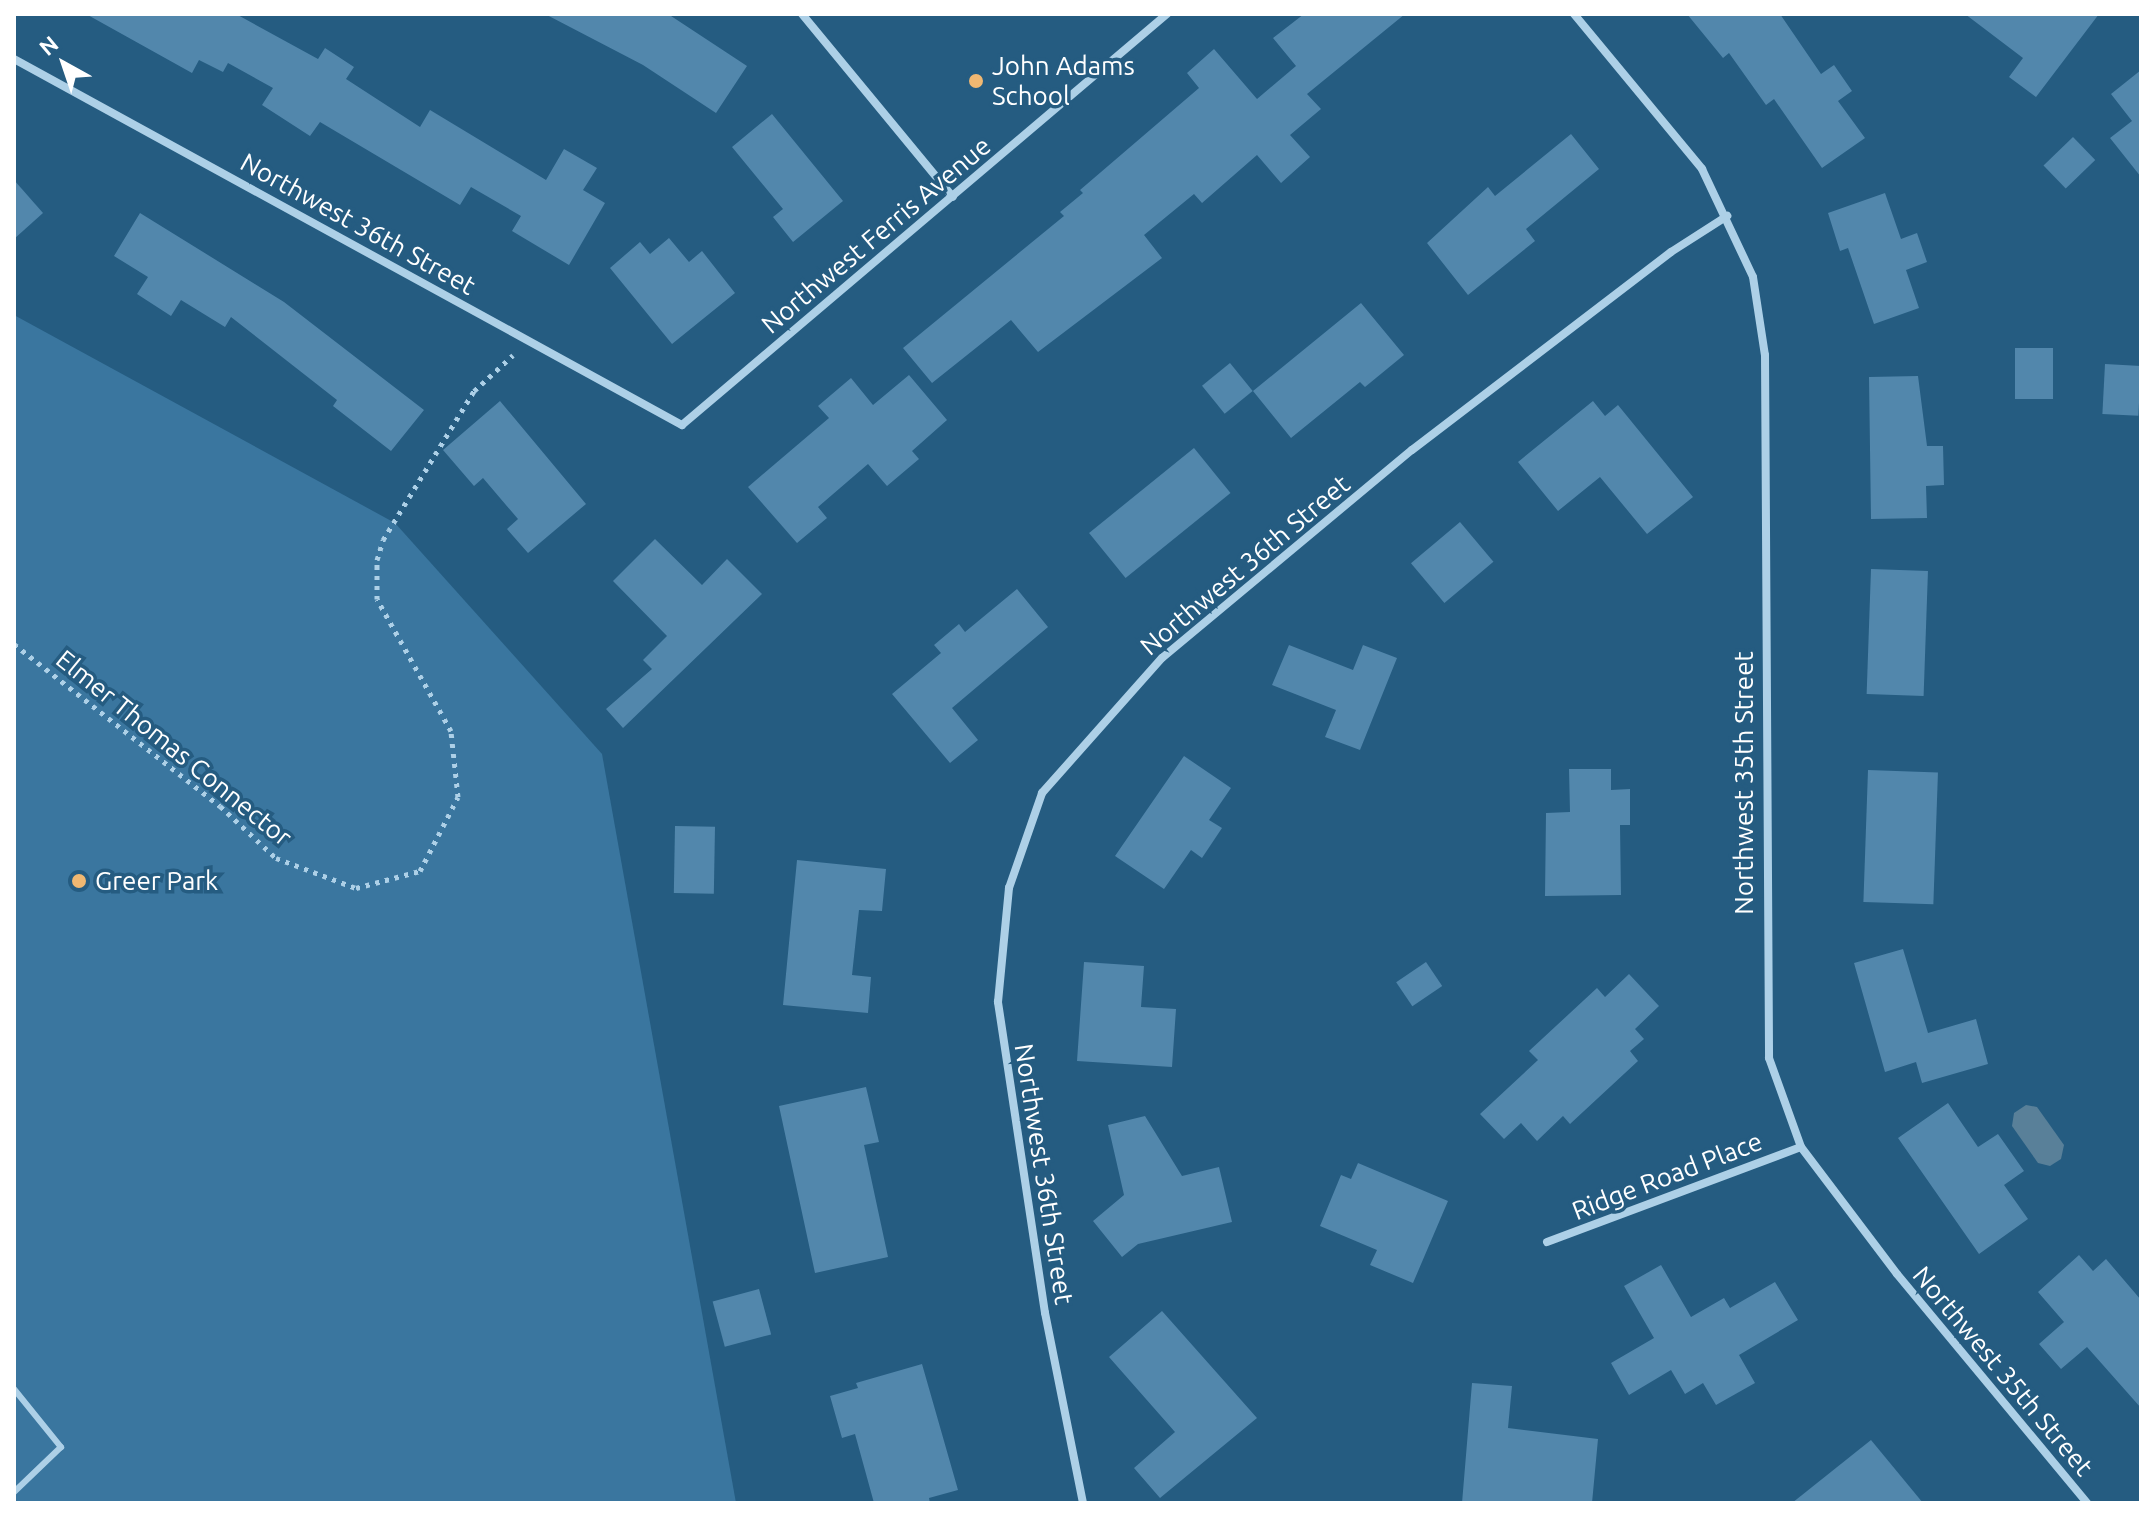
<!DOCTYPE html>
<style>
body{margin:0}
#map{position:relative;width:2155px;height:1517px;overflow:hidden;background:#255c81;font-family:Ubuntu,sans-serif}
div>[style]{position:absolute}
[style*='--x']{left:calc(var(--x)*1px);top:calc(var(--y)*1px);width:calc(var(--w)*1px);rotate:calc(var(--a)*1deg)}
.green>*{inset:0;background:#3a769f}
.water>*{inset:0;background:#598099}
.building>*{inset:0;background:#5287ac;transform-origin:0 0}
.path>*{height:5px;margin-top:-2.5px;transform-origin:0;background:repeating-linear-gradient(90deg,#add0e7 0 4px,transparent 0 10px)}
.service>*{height:6px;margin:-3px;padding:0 3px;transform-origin:3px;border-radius:3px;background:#add0e7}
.minor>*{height:8px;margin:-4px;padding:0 4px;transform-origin:4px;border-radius:4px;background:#add0e7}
.dots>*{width:22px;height:22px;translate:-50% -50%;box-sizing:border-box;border:4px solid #255c81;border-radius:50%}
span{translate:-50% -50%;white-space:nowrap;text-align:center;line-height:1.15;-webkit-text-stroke:7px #255c81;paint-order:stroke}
.poi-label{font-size:26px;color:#fff}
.left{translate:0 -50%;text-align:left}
.street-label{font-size:26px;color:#fff}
.frame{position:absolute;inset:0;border:16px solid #fff;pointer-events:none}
.north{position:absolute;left:24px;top:24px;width:80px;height:80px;-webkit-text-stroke:6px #255c81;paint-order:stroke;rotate:320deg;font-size:22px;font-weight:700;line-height:32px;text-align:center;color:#fff}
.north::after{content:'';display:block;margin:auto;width:28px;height:36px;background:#fff;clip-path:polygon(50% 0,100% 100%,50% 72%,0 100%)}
</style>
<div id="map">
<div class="green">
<i style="clip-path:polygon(14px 315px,395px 523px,602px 754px,736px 1503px,14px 1503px)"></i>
</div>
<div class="water">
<i style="clip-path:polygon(2026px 1105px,2037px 1107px,2064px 1145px,2061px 1159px,2050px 1166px,2038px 1163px,2012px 1126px,2014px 1113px)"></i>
</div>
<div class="building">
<i style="clip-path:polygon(86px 14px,236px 14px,318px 59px,325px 48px,354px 67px,346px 79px,420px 127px,430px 110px,546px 180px,564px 149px,597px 168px,583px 190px,605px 203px,569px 265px,512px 231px,521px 216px,471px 187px,460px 205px,320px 122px,310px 136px,262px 105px,273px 88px,228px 63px,223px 72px,199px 60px,192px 73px)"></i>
<i style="clip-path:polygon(545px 14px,668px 14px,747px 66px,716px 113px,643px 65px)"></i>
<i style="clip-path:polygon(1304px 14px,1405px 14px,1307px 94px,1321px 109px,1290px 135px,1310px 157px,1281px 183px,1257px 155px,1202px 203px,1194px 194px,1144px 235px,1162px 258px,1038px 352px,1011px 320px,932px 383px,903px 348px,1064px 216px,1060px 212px,1083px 193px,1080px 190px,1199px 88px,1187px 73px,1214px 49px,1257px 99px,1296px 66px,1273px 38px)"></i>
<i style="clip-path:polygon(1687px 14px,1780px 14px,1821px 74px,1834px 65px,1852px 91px,1838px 101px,1865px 138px,1822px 168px,1774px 99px,1766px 105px,1729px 53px,1723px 58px)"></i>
<i style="clip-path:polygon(1965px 14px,2099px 14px,2036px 97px,2009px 77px,2023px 58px)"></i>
<i style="clip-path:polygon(2141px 70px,2141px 177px,2110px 138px,2132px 121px,2111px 94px)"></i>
<i style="clip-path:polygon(772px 114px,843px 201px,793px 242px,773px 217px,783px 209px,732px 147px)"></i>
<i style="clip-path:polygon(1571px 134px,1599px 169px,1526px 229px,1535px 241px,1468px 295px,1427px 243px,1488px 187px,1495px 196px)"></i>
<i style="left:2073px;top:137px;width:32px;height:41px;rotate:46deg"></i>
<i style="clip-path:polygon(14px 180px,43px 213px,14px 239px)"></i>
<i style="clip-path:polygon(1885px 193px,1901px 239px,1917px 233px,1927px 262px,1906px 270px,1919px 308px,1874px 324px,1848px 248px,1840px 251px,1828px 213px)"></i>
<i style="clip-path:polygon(140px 213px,284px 302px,424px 410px,391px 451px,333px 406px,337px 400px,231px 317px,225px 327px,181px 300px,171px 316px,137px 294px,148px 277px,114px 256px)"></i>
<i style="clip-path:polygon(669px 238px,689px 262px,702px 251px,735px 293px,672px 344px,610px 268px,640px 242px,650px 254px)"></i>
<i style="clip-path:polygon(1361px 303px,1404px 355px,1365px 387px,1360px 382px,1291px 438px,1253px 391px)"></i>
<i style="left:2015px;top:348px;width:38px;height:51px"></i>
<i style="left:1230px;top:363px;width:36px;height:36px;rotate:51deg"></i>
<i style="left:2105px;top:364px;width:36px;height:50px;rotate:3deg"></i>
<i style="clip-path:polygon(909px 375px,947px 420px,912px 451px,919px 459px,887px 486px,868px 464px,818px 507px,827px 518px,797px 543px,748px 487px,829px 418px,818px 406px,851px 378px,873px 405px)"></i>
<i style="clip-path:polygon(1918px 376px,1927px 446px,1943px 446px,1944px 485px,1926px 486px,1927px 518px,1871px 519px,1869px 377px)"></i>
<i style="clip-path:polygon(500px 401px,586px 504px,528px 553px,507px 529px,518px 519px,483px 478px,474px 486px,443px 450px)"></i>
<i style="clip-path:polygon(1593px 401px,1605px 416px,1618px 405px,1693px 497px,1647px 534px,1600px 477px,1558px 511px,1518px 462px)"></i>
<i style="left:1194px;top:448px;width:58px;height:135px;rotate:51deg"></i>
<i style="left:1460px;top:522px;width:52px;height:64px;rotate:50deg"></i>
<i style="clip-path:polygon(655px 539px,702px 585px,727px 559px,762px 594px,623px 728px,606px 709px,652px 669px,643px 660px,667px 636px,613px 581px)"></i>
<i style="left:1871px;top:569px;width:57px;height:125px;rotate:2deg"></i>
<i style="clip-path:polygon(1017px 589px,1048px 627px,952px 708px,978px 740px,950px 763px,892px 694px,941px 653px,934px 645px,959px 624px,965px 632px)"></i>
<i style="clip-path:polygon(1289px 645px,1353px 670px,1363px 645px,1397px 658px,1360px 750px,1325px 737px,1336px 710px,1272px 685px)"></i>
<i style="clip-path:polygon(1184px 756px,1231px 788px,1209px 820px,1222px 828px,1202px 858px,1191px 850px,1164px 889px,1115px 856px)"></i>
<i style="clip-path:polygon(1569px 769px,1611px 769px,1611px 790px,1630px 789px,1630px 825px,1620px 825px,1621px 895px,1545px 896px,1546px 813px,1570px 812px)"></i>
<i style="left:1868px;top:770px;width:70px;height:132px;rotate:2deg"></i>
<i style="left:675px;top:826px;width:40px;height:67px;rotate:1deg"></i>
<i style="clip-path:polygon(797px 860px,886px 869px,882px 911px,859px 910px,852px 975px,871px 977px,868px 1013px,783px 1005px)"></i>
<i style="clip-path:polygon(1903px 949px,1928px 1033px,1976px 1019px,1988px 1064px,1922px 1083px,1916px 1062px,1885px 1072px,1854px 963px)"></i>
<i style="clip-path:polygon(1084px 962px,1144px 966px,1141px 1007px,1176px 1009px,1172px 1067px,1077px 1061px)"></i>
<i style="left:1426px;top:962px;width:29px;height:36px;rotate:56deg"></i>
<i style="clip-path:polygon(1629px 974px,1659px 1006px,1635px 1029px,1644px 1039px,1630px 1051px,1638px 1061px,1570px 1124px,1563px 1116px,1537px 1141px,1521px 1123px,1504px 1139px,1480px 1114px,1538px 1060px,1529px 1051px,1597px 988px,1605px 997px)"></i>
<i style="clip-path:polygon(866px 1087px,879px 1142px,864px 1145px,888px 1257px,815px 1273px,779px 1106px)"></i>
<i style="clip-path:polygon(1948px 1103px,1978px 1147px,1998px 1134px,2024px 1171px,2004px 1185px,2028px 1219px,1979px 1254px,1898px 1138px)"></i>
<i style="clip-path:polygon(1145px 1116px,1182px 1176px,1219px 1167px,1232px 1222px,1138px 1244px,1122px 1257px,1093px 1221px,1124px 1195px,1108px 1125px)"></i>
<i style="clip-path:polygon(1358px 1163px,1448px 1201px,1413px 1283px,1370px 1265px,1377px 1250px,1320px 1226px,1341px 1175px,1351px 1179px)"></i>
<i style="clip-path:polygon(2079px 1255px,2093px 1271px,2106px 1259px,2141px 1300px,2141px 1408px,2087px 1347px,2061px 1369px,2039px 1344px,2064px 1322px,2038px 1292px)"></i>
<i style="clip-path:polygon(1661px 1265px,1691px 1317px,1724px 1298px,1730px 1308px,1775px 1282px,1798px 1320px,1739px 1355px,1755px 1383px,1716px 1405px,1703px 1383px,1685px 1394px,1671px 1370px,1629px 1395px,1611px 1363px,1654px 1338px,1624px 1286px)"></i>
<i style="left:759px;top:1289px;width:47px;height:48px;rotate:75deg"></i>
<i style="clip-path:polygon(1162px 1311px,1257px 1418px,1160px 1498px,1134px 1468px,1175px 1432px,1109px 1357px)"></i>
<i style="clip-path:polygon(922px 1364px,958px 1490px,929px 1498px,930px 1503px,874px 1503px,855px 1434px,842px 1438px,830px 1396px,858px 1388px,856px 1383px)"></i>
<i style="clip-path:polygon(1472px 1383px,1512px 1386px,1508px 1428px,1598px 1439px,1592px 1503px,1462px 1503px)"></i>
<i style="clip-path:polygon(1871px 1440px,1923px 1503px,1792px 1503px)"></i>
</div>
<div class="path">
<i style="--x:14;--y:644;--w:262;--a:38.2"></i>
<i style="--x:220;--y:806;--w:76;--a:42.9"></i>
<i style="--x:276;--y:858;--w:85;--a:20.6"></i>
<i style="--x:356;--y:888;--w:66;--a:-14.9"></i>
<i style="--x:420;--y:871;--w:83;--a:-62.8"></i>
<i style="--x:458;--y:797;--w:66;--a:-96.1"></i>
<i style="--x:451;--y:731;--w:151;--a:-119.3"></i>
<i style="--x:377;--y:599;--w:39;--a:-90"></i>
<i style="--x:377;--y:560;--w:21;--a:-73"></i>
<i style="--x:383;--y:540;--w:175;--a:-58.6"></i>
<i style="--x:474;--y:391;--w:53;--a:-42.7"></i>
</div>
<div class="service">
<i style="--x:14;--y:1389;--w:75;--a:51"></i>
<i style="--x:61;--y:1447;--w:65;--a:136.2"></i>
</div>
<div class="minor">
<i style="--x:802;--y:14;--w:237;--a:50.5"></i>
<i style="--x:1574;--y:14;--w:201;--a:50.4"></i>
<i style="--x:1702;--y:169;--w:119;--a:64.7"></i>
<i style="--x:1753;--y:277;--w:79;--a:81.3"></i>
<i style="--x:1765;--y:355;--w:703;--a:89.67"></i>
<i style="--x:1769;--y:1058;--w:95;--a:70.2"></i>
<i style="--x:1801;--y:1147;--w:159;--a:52.9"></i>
<i style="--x:1897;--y:1274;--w:298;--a:50.3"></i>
<i style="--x:14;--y:59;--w:762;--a:28.72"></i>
<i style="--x:682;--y:425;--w:636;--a:-40.28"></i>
<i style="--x:1547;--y:1242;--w:271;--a:-20.5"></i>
<i style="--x:1083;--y:1503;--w:194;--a:-101.3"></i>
<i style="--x:1045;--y:1313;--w:315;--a:-98.6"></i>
<i style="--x:998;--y:1002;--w:115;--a:-84.5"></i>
<i style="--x:1009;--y:888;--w:101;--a:-70.8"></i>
<i style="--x:1042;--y:793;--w:181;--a:-48.4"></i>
<i style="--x:1162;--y:658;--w:325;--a:-39.8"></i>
<i style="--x:1412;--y:450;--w:326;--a:-37.4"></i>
<i style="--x:1671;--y:252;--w:67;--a:-32.7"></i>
</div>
<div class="dots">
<i style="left:976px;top:81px;background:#f0b872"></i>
<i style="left:79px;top:881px;background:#f0b872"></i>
</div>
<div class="poi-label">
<span class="left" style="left:992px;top:81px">John Adams<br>School</span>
<span class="left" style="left:95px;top:881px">Greer Park</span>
</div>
<div class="street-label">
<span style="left:358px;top:224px;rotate:29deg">Northwest 36th Street</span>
<span style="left:876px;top:235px;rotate:-40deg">Northwest Ferris Avenue</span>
<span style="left:1245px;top:565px;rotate:-40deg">Northwest 36th Street</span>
<span style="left:174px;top:748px;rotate:39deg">Elmer Thomas Connector</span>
<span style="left:1744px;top:783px;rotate:-90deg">Northwest 35th Street</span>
<span style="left:1044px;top:1174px;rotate:81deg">Northwest 36th Street</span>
<span style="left:1667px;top:1176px;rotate:-21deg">Ridge Road Place</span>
<span style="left:2003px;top:1371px;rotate:50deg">Northwest 35th Street</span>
</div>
<div class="frame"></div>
<div class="north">N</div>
</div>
